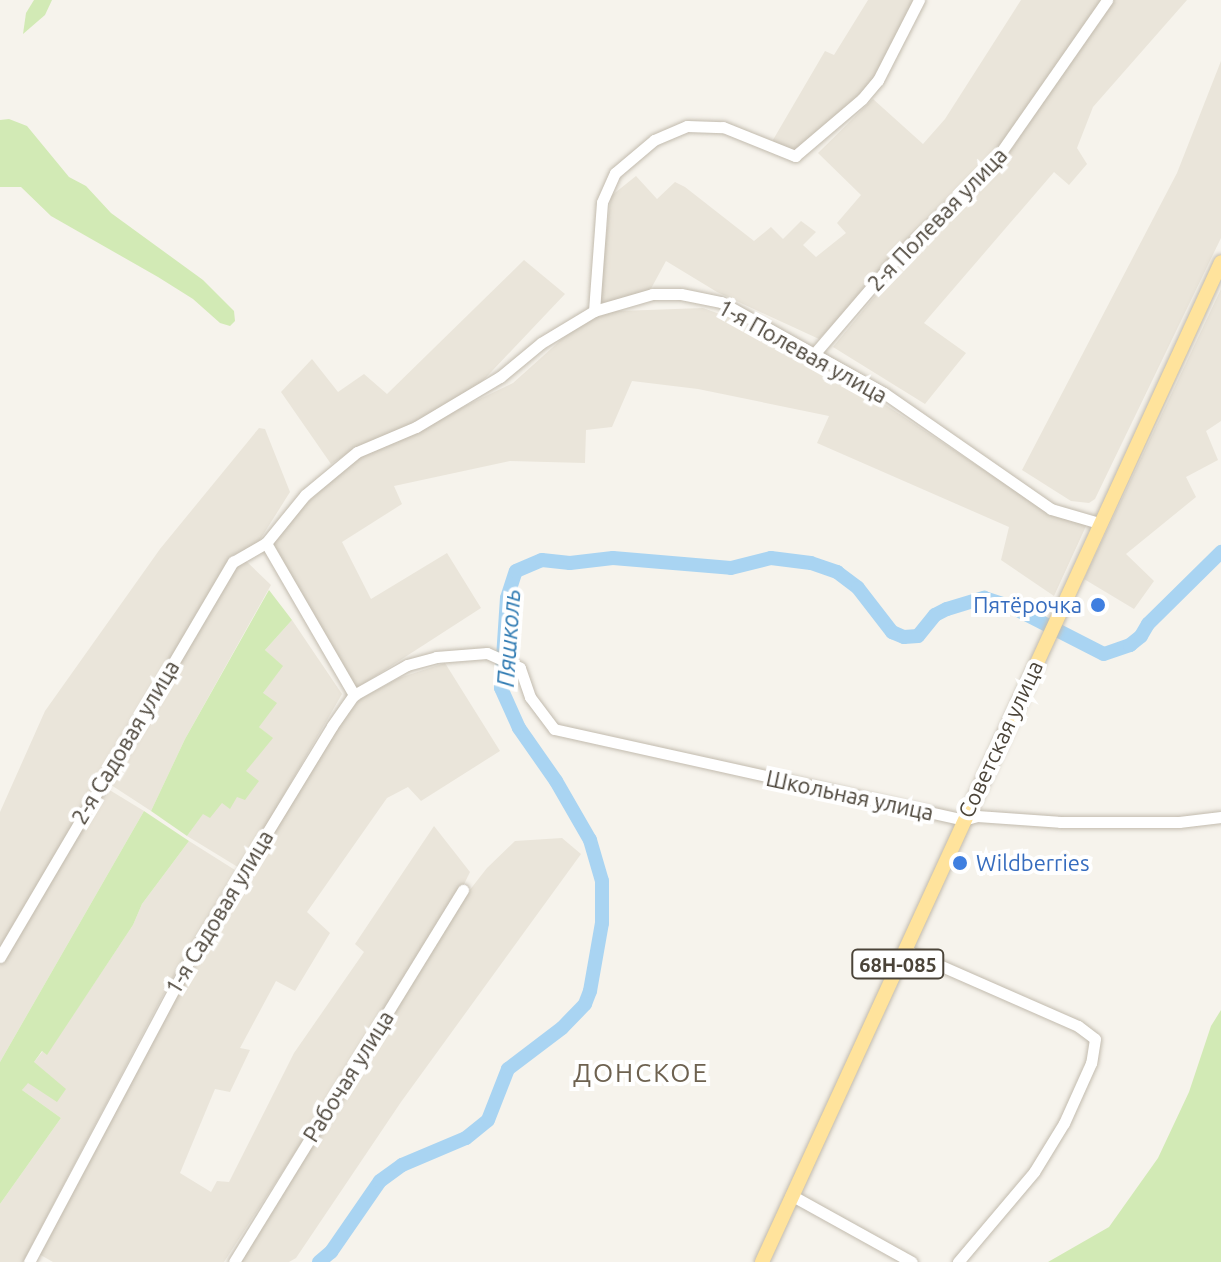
<!DOCTYPE html>
<meta charset="utf-8">
<style>
body{margin:0}
#map{position:relative;width:1221px;height:1262px;overflow:hidden;background:#f6f3ec;font-family:Ubuntu,sans-serif}
div>[style]{position:absolute}
[style*='--x']{left:calc(var(--x)*1px);top:calc(var(--y)*1px);width:calc(var(--w)*1px);rotate:calc(var(--a)*1deg)}
.residential>*{inset:0;background:#eae5da}
.green>*{inset:0;background:#d2eab5}
.river>*{height:14px;margin:-7px;padding:0 7px;transform-origin:7px;border-radius:7px;background:#a9d4f2}
.roads{filter:drop-shadow(0 0 2px #c2bbae) drop-shadow(0 0 2px #c2bbae)}
.minor>*{height:11px;margin:-5.5px;padding:0 5.5px;transform-origin:5.5px;border-radius:5.5px;background:#fff}
.major>*{height:14px;margin:-7px;padding:0 7px;transform-origin:7px;border-radius:7px;background:#ffe39c}
.dots>*{width:22px;height:22px;translate:-50% -50%;box-sizing:border-box;border:4px solid #fff;border-radius:50%}
span{translate:-50% -50%;white-space:nowrap;text-align:center;line-height:1.15;-webkit-text-stroke:8px #fff;paint-order:stroke}
.shield-label span{padding:2px 6px;background:#fff;border:2px solid;border-radius:6px;-webkit-text-stroke-width:0}
.shield-label{font-size:20px;color:#4b4439;font-weight:700}
.street-label{font-size:22px;color:#4b4439}
.shop-label{font-size:22px;color:#366cbe}
.right{translate:-100% -50%;text-align:right}
.left{translate:0 -50%;text-align:left}
.water-label{font-size:24px;color:#2e7ab2;font-style:italic}
.quarter-label{font-size:26px;color:#6e6250;letter-spacing:2px}
</style>
<div id="map">
<div class="residential">
<i style="clip-path:polygon(868px 0,917px 0,866px 100px,797px 162px,770px 145px,825px 51px,834px 55px)"></i>
<i style="clip-path:polygon(1021px 0,1102px 0,1007px 145px,819px 339px,717px 292px,666px 261px,647px 296px,598px 303px,611px 196px,636px 176px,657px 199px,675px 182px,685px 187px,754px 241px,771px 227px,783px 239px,801px 221px,816px 232px,803px 245px,816px 257px,846px 233px,837px 223px,861px 195px,818px 153px,873px 99px,923px 144px,945px 119px)"></i>
<i style="clip-path:polygon(1112px 0,1187px 0,1093px 107px,1077px 148px,1087px 164px,1069px 185px,1054px 172px,924px 323px,966px 353px,925px 404px,833px 347px,927px 233px,1014px 146px,1064px 65px)"></i>
<i style="clip-path:polygon(1221px 61px,1221px 238px,1095px 499px,1089px 503px,1071px 501px,1022px 470px,1177px 173px)"></i>
<i style="clip-path:polygon(524px 260px,565px 294px,476px 388px,411px 425px,361px 445px,331px 464px,281px 392px,312px 359px,338px 392px,364px 374px,387px 394px)"></i>
<i style="clip-path:polygon(1221px 289px,1221px 421px,1206px 431px,1218px 460px,1186px 477px,1196px 497px,1126px 554px,1154px 581px,1134px 609px,1084px 579px)"></i>
<i style="clip-path:polygon(703px 308px,756px 327px,869px 394px,1052px 515px,1087px 524px,1054px 596px,1001px 560px,1009px 527px,817px 443px,829px 416px,698px 389px,632px 381px,612px 427px,586px 430px,585px 463px,510px 461px,394px 486px,402px 504px,342px 542px,371px 599px,447px 553px,481px 608px,354px 690px,269px 539px,279px 529px,356px 458px,513px 383px,592px 312px)"></i>
<i style="clip-path:polygon(259px 428px,265px 429px,290px 492px,256px 546px,233px 555px,0 947px,0 812px,45px 711px,160px 549px)"></i>
<i style="clip-path:polygon(244px 559px,271px 585px,185px 739px,151px 811px,105px 781px,233px 567px)"></i>
<i style="clip-path:polygon(292px 620px,342px 694px,241px 869px,187px 836px,203px 813px,258px 781px,245px 771px,272px 738px,259px 727px,263px 693px,282px 666px,265px 650px)"></i>
<i style="clip-path:polygon(445px 663px,500px 751px,421px 801px,408px 787px,387px 798px,307px 912px,330px 933px,295px 991px,276px 981px,240px 1048px,250px 1050px,230px 1092px,215px 1089px,180px 1173px,211px 1192px,217px 1181px,229px 1182px,294px 1053px,364px 952px,355px 944px,434px 826px,470px 872px,447px 919px,487px 868px,515px 841px,562px 838px,581px 854px,401px 1102px,296px 1258px,289px 1262px,242px 1262px,241px 1257px,430px 944px,224px 1262px,53px 1262px,37px 1253px,180px 984px,330px 735px,360px 699px,399px 678px)"></i>
<i style="clip-path:polygon(103px 786px,144px 811px,0 1062px,0 962px)"></i>
<i style="clip-path:polygon(189px 841px,235px 870px,169px 984px,23px 1262px,0 1262px,0 1204px,61px 1118px,22px 1090px,34px 1062px,43px 1051px,47px 1054px,133px 925px,142px 904px)"></i>
</div>
<div class="green">
<i style="clip-path:polygon(34px 0,52px 0,45px 15px,23px 34px,26px 13px)"></i>
<i style="clip-path:polygon(9px 119px,27px 126px,69px 177px,86px 186px,111px 213px,203px 280px,234px 311px,235px 321px,230px 326px,220px 323px,193px 299px,158px 277px,51px 216px,21px 187px,0 187px,0 120px)"></i>
<i style="clip-path:polygon(269px 590px,292px 620px,265px 650px,283px 666px,263px 693px,277px 703px,259px 727px,273px 738px,246px 771px,259px 781px,245px 800px,237px 797px,230px 809px,222px 803px,210px 818px,203px 814px,187px 836px,151px 811px,185px 739px)"></i>
<i style="clip-path:polygon(144px 811px,189px 841px,142px 904px,133px 925px,47px 1055px,42px 1051px,34px 1062px,66px 1089px,57px 1102px,28px 1083px,22px 1090px,61px 1118px,0 1204px,0 1062px)"></i>
<i style="clip-path:polygon(1221px 1010px,1221px 1262px,1048px 1262px,1109px 1227px,1158px 1158px,1189px 1092px,1211px 1026px)"></i>
</div>
<div class="river">
<i style="--x:319;--y:1262;--w:16;--a:-40"></i>
<i style="--x:331;--y:1252;--w:86;--a:-55.4"></i>
<i style="--x:380;--y:1181;--w:27;--a:-36"></i>
<i style="--x:402;--y:1165;--w:69;--a:-22.9"></i>
<i style="--x:466;--y:1138;--w:28;--a:-39"></i>
<i style="--x:488;--y:1120;--w:55;--a:-68.6"></i>
<i style="--x:508;--y:1069;--w:68;--a:-37.2"></i>
<i style="--x:562;--y:1028;--w:33;--a:-46"></i>
<i style="--x:585;--y:1004;--w:14;--a:-69"></i>
<i style="--x:590;--y:991;--w:69;--a:-80"></i>
<i style="--x:602;--y:923;--w:42;--a:-90"></i>
<i style="--x:602;--y:881;--w:43;--a:-106.3"></i>
<i style="--x:590;--y:840;--w:68;--a:-120"></i>
<i style="--x:556;--y:781;--w:65;--a:-124.9"></i>
<i style="--x:519;--y:728;--w:44;--a:-114.2"></i>
<i style="--x:501;--y:688;--w:90;--a:-86.2"></i>
<i style="--x:507;--y:598;--w:28;--a:-72"></i>
<i style="--x:516;--y:571;--w:28;--a:-23"></i>
<i style="--x:542;--y:560;--w:28;--a:6"></i>
<i style="--x:570;--y:563;--w:43;--a:-6.6"></i>
<i style="--x:613;--y:558;--w:118;--a:4.8"></i>
<i style="--x:731;--y:568;--w:41;--a:-14"></i>
<i style="--x:771;--y:558;--w:40;--a:7.1"></i>
<i style="--x:811;--y:563;--w:28;--a:19"></i>
<i style="--x:837;--y:572;--w:26;--a:37"></i>
<i style="--x:858;--y:588;--w:56;--a:52.3"></i>
<i style="--x:892;--y:632;--w:13;--a:23"></i>
<i style="--x:904;--y:637;--w:14;--a:-4"></i>
<i style="--x:918;--y:636;--w:27;--a:-51"></i>
<i style="--x:935;--y:615;--w:13;--a:-27"></i>
<i style="--x:947;--y:609;--w:39;--a:-17"></i>
<i style="--x:984;--y:598;--w:29;--a:18"></i>
<i style="--x:1012;--y:607;--w:103;--a:27.1"></i>
<i style="--x:1104;--y:654;--w:28;--a:-19"></i>
<i style="--x:1130;--y:645;--w:14;--a:-39"></i>
<i style="--x:1141;--y:636;--w:14;--a:-60"></i>
<i style="--x:1148;--y:624;--w:103;--a:-44.6"></i>
</div>
<div class="roads">
<div class="minor">
<i style="--x:594;--y:311;--w:109;--a:-85.8"></i>
<i style="--x:602;--y:202;--w:32;--a:-66"></i>
<i style="--x:615;--y:173;--w:51;--a:-40.2"></i>
<i style="--x:654;--y:140;--w:36;--a:-23"></i>
<i style="--x:687;--y:126;--w:36;--a:2"></i>
<i style="--x:723;--y:127;--w:78;--a:21.9"></i>
<i style="--x:795;--y:156;--w:88;--a:-40.4"></i>
<i style="--x:862;--y:99;--w:25;--a:-50"></i>
<i style="--x:878;--y:80;--w:90;--a:-62.9"></i>
<i style="--x:815;--y:353;--w:128;--a:-49.4"></i>
<i style="--x:898;--y:256;--w:131;--a:-44.1"></i>
<i style="--x:992;--y:165;--w:201;--a:-55.1"></i>
<i style="--x:266;--y:543;--w:176;--a:59.9"></i>
<i style="--x:905;--y:950;--w:189;--a:23.7"></i>
<i style="--x:1078;--y:1026;--w:21;--a:37"></i>
<i style="--x:1095;--y:1039;--w:24;--a:99"></i>
<i style="--x:1091;--y:1063;--w:66;--a:114.2"></i>
<i style="--x:1064;--y:1123;--w:57;--a:121.5"></i>
<i style="--x:1034;--y:1172;--w:118;--a:130.2"></i>
<i style="--x:0;--y:957;--w:459;--a:-59.5"></i>
<i style="--x:233;--y:562;--w:38;--a:-30"></i>
<i style="--x:266;--y:543;--w:62;--a:-50.9"></i>
<i style="--x:305;--y:495;--w:67;--a:-39.6"></i>
<i style="--x:357;--y:452;--w:64;--a:-23"></i>
<i style="--x:416;--y:427;--w:98;--a:-30.8"></i>
<i style="--x:500;--y:377;--w:53;--a:-39.7"></i>
<i style="--x:541;--y:343;--w:62;--a:-31.1"></i>
<i style="--x:594;--y:311;--w:60;--a:-16.3"></i>
<i style="--x:652;--y:294;--w:29;--a:0"></i>
<i style="--x:681;--y:294;--w:41;--a:11.3"></i>
<i style="--x:721;--y:302;--w:187;--a:29.2"></i>
<i style="--x:884;--y:393;--w:203;--a:34.8"></i>
<i style="--x:1051;--y:509;--w:50;--a:16.3"></i>
<i style="--x:791;--y:1195;--w:138;--a:29"></i>
<i style="--x:29;--y:1262;--w:343;--a:-62"></i>
<i style="--x:190;--y:959;--w:273;--a:-58.6"></i>
<i style="--x:332;--y:726;--w:38;--a:-55"></i>
<i style="--x:354;--y:695;--w:61;--a:-29.5"></i>
<i style="--x:407;--y:665;--w:30;--a:-15"></i>
<i style="--x:436;--y:657;--w:51;--a:-4.5"></i>
<i style="--x:487;--y:653;--w:36;--a:24"></i>
<i style="--x:520;--y:668;--w:31;--a:71"></i>
<i style="--x:530;--y:697;--w:40;--a:53"></i>
<i style="--x:554;--y:729;--w:419;--a:12.5"></i>
<i style="--x:963;--y:820;--w:15;--a:-16"></i>
<i style="--x:977;--y:816;--w:84;--a:4.1"></i>
<i style="--x:1061;--y:822;--w:118;--a:0"></i>
<i style="--x:1179;--y:822;--w:42;--a:-6.8"></i>
<i style="--x:234;--y:1262;--w:437;--a:-58.4"></i>
</div>
<div class="major">
<i style="--x:762;--y:1262;--w:1100;--a:-65.34"></i>
</div>
</div>
<div class="dots">
<i style="left:1098px;top:605px;background:#3f7fe0"></i>
<i style="left:960px;top:863px;background:#3f7fe0"></i>
</div>
<div class="shield-label">
<span style="left:898px;top:964px">68Н-085</span>
</div>
<div class="street-label">
<span style="left:937px;top:219px;rotate:-46deg">2-я Полевая улица</span>
<span style="left:803px;top:351px;rotate:29deg">1-я Полевая улица</span>
<span style="left:1000px;top:739px;rotate:-65deg">Советская улица</span>
<span style="left:125px;top:742px;rotate:-59deg">2-я Садовая улица</span>
<span style="left:850px;top:795px;rotate:12deg">Школьная улица</span>
<span style="left:219px;top:912px;rotate:-59deg">1-я Садовая улица</span>
<span style="left:348px;top:1076px;rotate:-58deg">Рабочая улица</span>
</div>
<div class="shop-label">
<span class="right" style="left:1082px;top:605px">Пятёрочка</span>
<span class="left" style="left:976px;top:863px">Wildberries</span>
</div>
<div class="water-label">
<span style="left:509px;top:638px;rotate:-86deg">Пяшколь</span>
</div>
<div class="quarter-label">
<span style="left:641px;top:1073px">ДОНСКОЕ</span>
</div>
</div>
